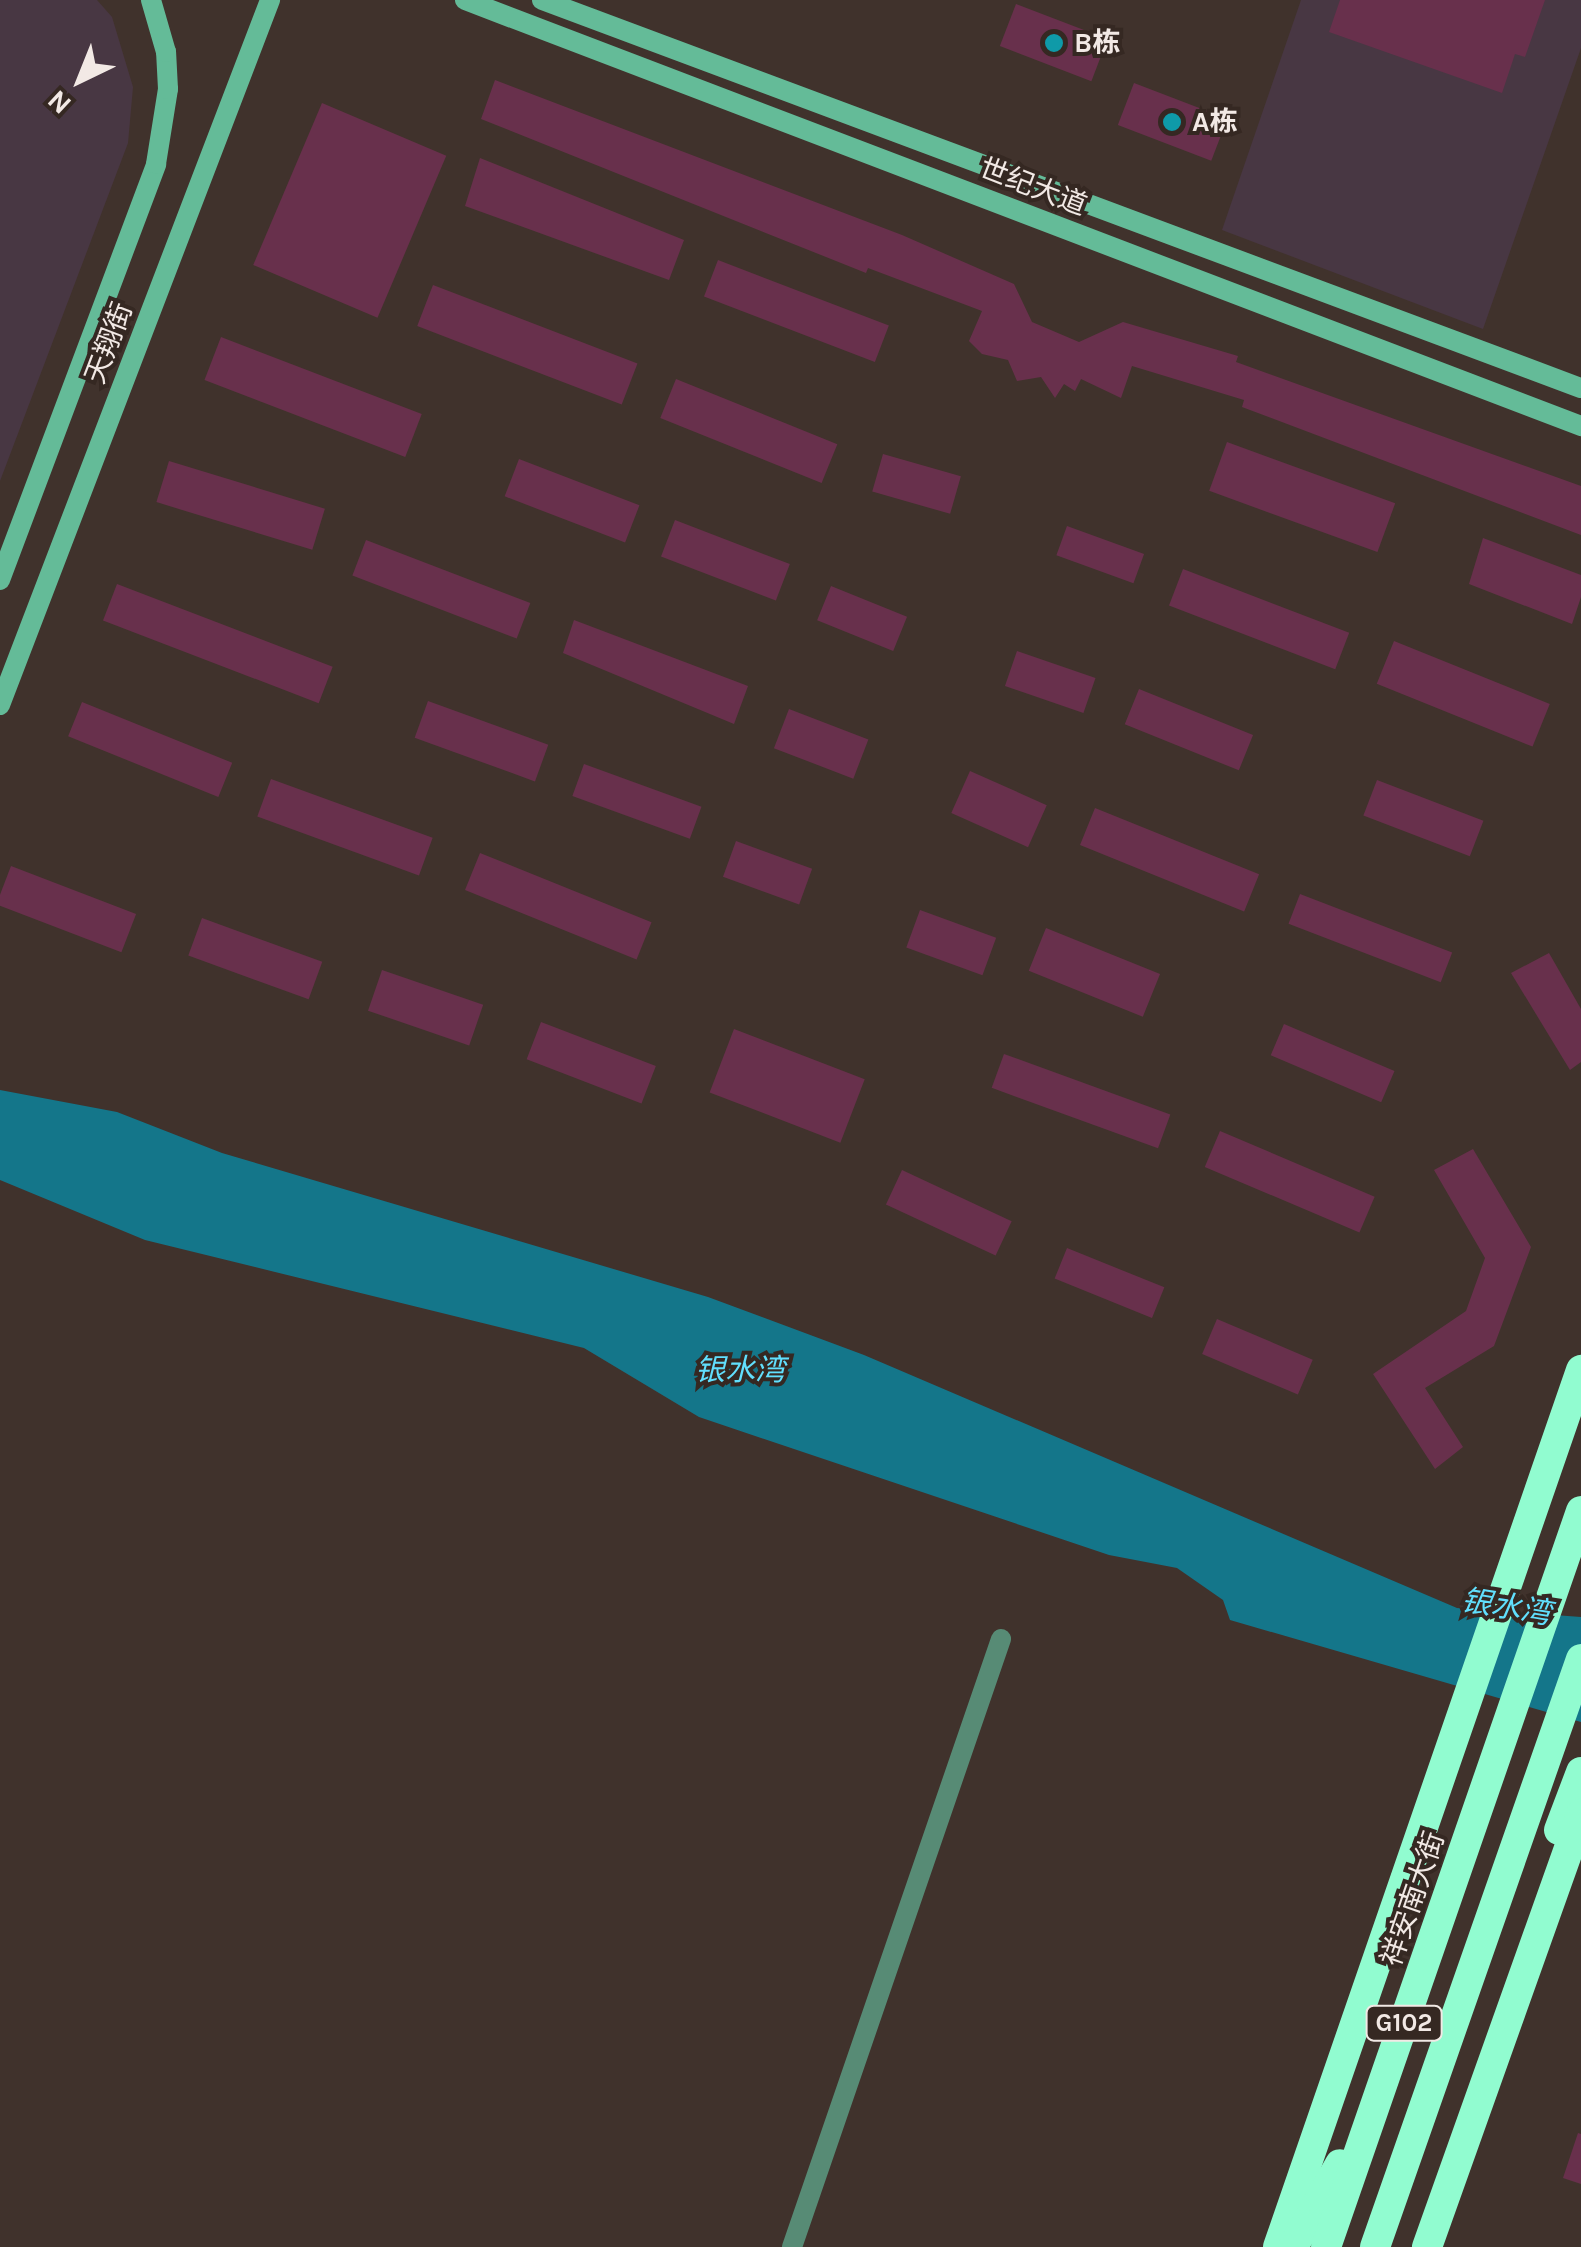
<!DOCTYPE html>
<meta charset="utf-8">
<style>
body{margin:0}
#map{position:relative;width:1581px;height:2247px;overflow:hidden;background:#40322c;font-family:Karla,"Noto Sans SC",sans-serif}
div>[style]{position:absolute}
[style*='--x']{left:calc(var(--x)*1px);top:calc(var(--y)*1px);width:calc(var(--w)*1px);rotate:calc(var(--a)*1deg)}
.commercial>*{inset:0;background:#483743}
.water>*{inset:0;background:#14768a}
.building>*{inset:0;background:#68304c;transform-origin:0 0}
.street>*{height:20px;margin:-10px;padding:0 10px;transform-origin:10px;border-radius:10px;background:#578b75}
.secondary>*{height:20px;margin:-10px;padding:0 10px;transform-origin:10px;border-radius:10px;background:#64bb98}
.highway>*{height:30px;margin:-15px;padding:0 15px;transform-origin:15px;border-radius:15px;background:#91fcd0}
.dots>*{width:28px;height:28px;translate:-50% -50%;box-sizing:border-box;border:5px solid #352822;border-radius:50%}
span{translate:-50% -50%;white-space:nowrap;text-align:center;line-height:1.15;-webkit-text-stroke:8px #352822;paint-order:stroke}
.shield-label span{padding:2px 8px;background:#352822;border:2px solid;border-radius:8px;-webkit-text-stroke-width:0}
.shield-label{font-size:25px;color:#f2e9e5;font-weight:700}
.poi-label{font-size:28px;color:#f2e9e5;font-weight:700}
.left{translate:0 -50%;text-align:left}
.street-label{font-size:28px;color:#f2e9e5}
.water-label{font-size:30px;color:#61dffd;font-style:italic}
.north{position:absolute;left:30px;top:30px;width:100px;height:100px;-webkit-text-stroke:8px #352822;paint-order:stroke;rotate:223deg;font-size:28px;font-weight:700;line-height:40px;text-align:center;color:#f2e9e5}
.north::after{content:'';display:block;margin:auto;width:35px;height:45px;background:#f2e9e5;clip-path:polygon(50% 0,100% 100%,50% 72%,0 100%)}
</style>
<div id="map">
<div class="commercial">
<i style="clip-path:polygon(0 0,97px 0,112px 17px,133px 87px,128px 143px,0 481px)"></i>
<i style="clip-path:polygon(1301px 0,1581px 0,1581px 48px,1483px 329px,1222px 230px)"></i>
</div>
<div class="water">
<i style="clip-path:polygon(0 1090px,117px 1112px,222px 1153px,708px 1297px,864px 1355px,1457px 1608px,1581px 1617px,1581px 1722px,1230px 1620px,1223px 1600px,1177px 1568px,1109px 1555px,699px 1417px,584px 1348px,145px 1240px,0 1180px)"></i>
</div>
<div class="building">
<i style="clip-path:polygon(1340px 0,1545px 0,1525px 57px,1515px 54px,1502px 93px,1329px 32px)"></i>
<i style="left:1016px;top:4px;width:98px;height:45px;rotate:21deg"></i>
<i style="clip-path:polygon(495px 80px,902px 235px,1014px 284px,1032px 322px,1079px 342px,1123px 322px,1238px 356px,1236px 362px,1581px 486px,1581px 535px,1242px 407px,1244px 400px,1132px 366px,1121px 398px,1081px 379px,1075px 391px,1064px 384px,1055px 398px,1041px 377px,1017px 381px,1008px 360px,982px 354px,969px 341px,982px 311px,868px 268px,866px 273px,481px 119px)"></i>
<i style="left:1134px;top:83px;width:100px;height:45px;rotate:21deg"></i>
<i style="left:322px;top:103px;width:135px;height:176px;rotate:23deg"></i>
<i style="clip-path:polygon(480px 158px,684px 240px,669px 280px,465px 206px)"></i>
<i style="left:718px;top:260px;width:183px;height:39px;rotate:21deg"></i>
<i style="left:433px;top:285px;width:219px;height:44px;rotate:21deg"></i>
<i style="left:221px;top:337px;width:215px;height:46px;rotate:21deg"></i>
<i style="left:676px;top:379px;width:174px;height:42px;rotate:22deg"></i>
<i style="left:1227px;top:442px;width:179px;height:52px;rotate:20deg"></i>
<i style="left:883px;top:454px;width:81px;height:39px;rotate:16deg"></i>
<i style="left:519px;top:459px;width:129px;height:40px;rotate:21deg"></i>
<i style="left:169px;top:461px;width:163px;height:43px;rotate:17deg"></i>
<i style="left:675px;top:520px;width:123px;height:39px;rotate:21deg"></i>
<i style="left:1067px;top:526px;width:82px;height:31px;rotate:20deg"></i>
<i style="clip-path:polygon(1483px 538px,1581px 575px,1581px 597px,1572px 624px,1469px 584px)"></i>
<i style="left:366px;top:540px;width:176px;height:38px;rotate:21deg"></i>
<i style="left:1183px;top:569px;width:178px;height:39px;rotate:21deg"></i>
<i style="left:117px;top:584px;width:231px;height:39px;rotate:21deg"></i>
<i style="left:831px;top:586px;width:82px;height:37px;rotate:22deg"></i>
<i style="clip-path:polygon(574px 620px,748px 686px,734px 724px,563px 653px)"></i>
<i style="left:1394px;top:641px;width:168px;height:46px;rotate:22deg"></i>
<i style="left:1017px;top:651px;width:83px;height:37px;rotate:19deg"></i>
<i style="left:1139px;top:689px;width:123px;height:38px;rotate:22deg"></i>
<i style="left:428px;top:701px;width:128px;height:39px;rotate:20deg"></i>
<i style="left:82px;top:702px;width:162px;height:37px;rotate:22deg"></i>
<i style="left:789px;top:709px;width:85px;height:42px;rotate:21deg"></i>
<i style="left:584px;top:764px;width:125px;height:34px;rotate:20deg"></i>
<i style="left:970px;top:771px;width:84px;height:46px;rotate:24deg"></i>
<i style="left:271px;top:779px;width:172px;height:40px;rotate:20deg"></i>
<i style="left:1377px;top:780px;width:114px;height:38px;rotate:21deg"></i>
<i style="left:1095px;top:808px;width:177px;height:40px;rotate:22deg"></i>
<i style="left:736px;top:841px;width:81px;height:38px;rotate:20deg"></i>
<i style="left:480px;top:853px;width:185px;height:40px;rotate:22deg"></i>
<i style="left:11px;top:866px;width:134px;height:41px;rotate:21deg"></i>
<i style="left:1300px;top:894px;width:163px;height:32px;rotate:21deg"></i>
<i style="left:920px;top:910px;width:81px;height:40px;rotate:20deg"></i>
<i style="left:202px;top:918px;width:128px;height:40px;rotate:20deg"></i>
<i style="left:1046px;top:928px;width:123px;height:46px;rotate:22deg"></i>
<i style="clip-path:polygon(1549px 953px,1581px 1009px,1581px 1062px,1570px 1070px,1511px 973px)"></i>
<i style="left:382px;top:970px;width:107px;height:43px;rotate:19deg"></i>
<i style="left:541px;top:1022px;width:123px;height:40px;rotate:21deg"></i>
<i style="left:1284px;top:1024px;width:120px;height:34px;rotate:23deg"></i>
<i style="left:734px;top:1029px;width:140px;height:68px;rotate:21deg"></i>
<i style="left:1004px;top:1054px;width:177px;height:36px;rotate:20deg"></i>
<i style="left:1220px;top:1131px;width:168px;height:39px;rotate:23deg"></i>
<i style="clip-path:polygon(1473px 1149px,1531px 1247px,1494px 1346px,1425px 1388px,1463px 1447px,1435px 1469px,1373px 1374px,1466px 1311px,1485px 1258px,1434px 1170px)"></i>
<i style="left:902px;top:1170px;width:121px;height:38px;rotate:25deg"></i>
<i style="left:1067px;top:1248px;width:105px;height:33px;rotate:22deg"></i>
<i style="left:1217px;top:1319px;width:104px;height:38px;rotate:23deg"></i>
<i style="clip-path:polygon(1578px 2133px,1581px 2134px,1581px 2184px,1563px 2178px)"></i>
</div>
<div class="street">
<i style="--x:792;--y:2247;--w:643;--a:-71.03"></i>
</div>
<div class="secondary">
<i style="--x:465;--y:0;--w:1195;--a:20.89"></i>
<i style="--x:542;--y:0;--w:1109;--a:20.48"></i>
<i style="--x:0;--y:580;--w:444;--a:-69.4"></i>
<i style="--x:156;--y:164;--w:76;--a:-80.9"></i>
<i style="--x:168;--y:89;--w:37;--a:-93"></i>
<i style="--x:166;--y:52;--w:54;--a:-106.1"></i>
<i style="--x:0;--y:705;--w:755;--a:-69.04"></i>
</div>
<div class="highway">
<i style="--x:1559;--y:1830;--w:62;--a:-69.2"></i>
<i style="--x:1278;--y:2247;--w:928;--a:-70.94"></i>
<i style="--x:1293;--y:2247;--w:95;--a:-60.5"></i>
<i style="--x:1326;--y:2247;--w:779;--a:-70.89"></i>
<i style="--x:1375;--y:2247;--w:623;--a:-70.69"></i>
<i style="--x:1427;--y:2247;--w:460;--a:-70.4"></i>
</div>
<div class="dots">
<i style="left:1054px;top:43px;background:#0f9aa8"></i>
<i style="left:1172px;top:122px;background:#0f9aa8"></i>
</div>
<div class="shield-label">
<span style="left:1404px;top:2023px">G102</span>
</div>
<div class="poi-label">
<span class="left" style="left:1074px;top:43px">B栋</span>
<span class="left" style="left:1192px;top:122px">A栋</span>
</div>
<div class="street-label">
<span style="left:1033px;top:187px;rotate:21deg">世纪大道</span>
<span style="left:109px;top:343px;rotate:-69deg">天翔街</span>
<span style="left:1413px;top:1899px;rotate:-71deg">祥安南大街</span>
</div>
<div class="water-label">
<span style="left:740px;top:1370px">银水湾</span>
<span style="left:1506px;top:1607px;rotate:9deg">银水湾</span>
</div>
<div class="north">N</div>
</div>
